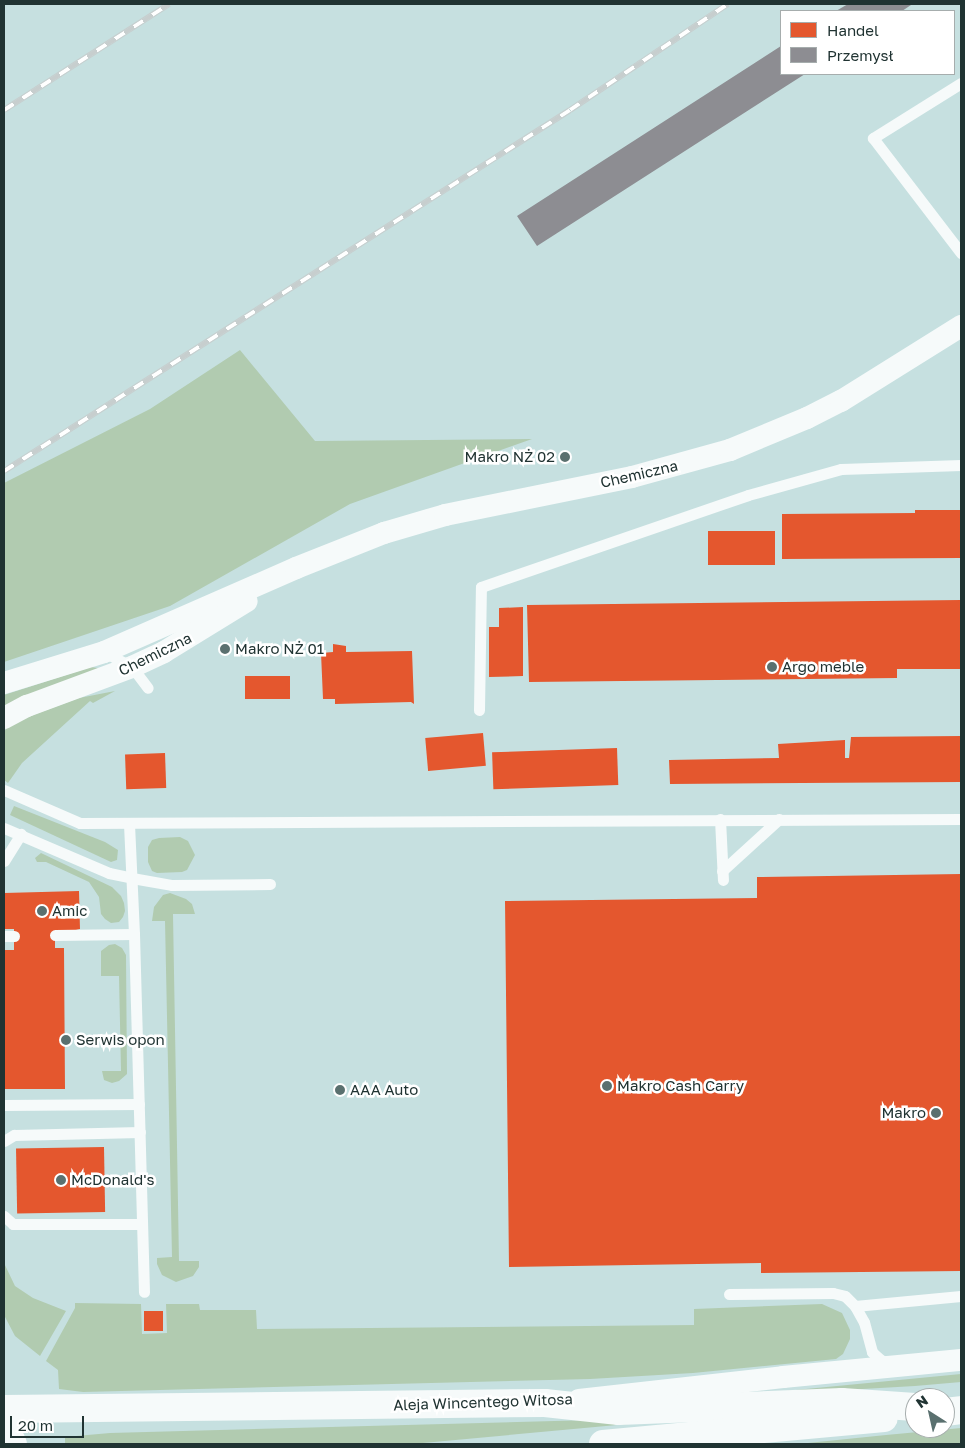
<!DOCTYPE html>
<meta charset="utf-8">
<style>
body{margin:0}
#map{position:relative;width:965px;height:1448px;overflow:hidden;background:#c6e0e0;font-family:"Golos Text",sans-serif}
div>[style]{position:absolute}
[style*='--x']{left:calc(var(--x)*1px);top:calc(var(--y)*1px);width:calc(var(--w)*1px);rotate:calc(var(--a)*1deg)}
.green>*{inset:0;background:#b1cbb0}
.shops>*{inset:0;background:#e4572e;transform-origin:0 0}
.industry>*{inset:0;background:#8d8d92}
.lane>*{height:11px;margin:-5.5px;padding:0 5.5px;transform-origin:5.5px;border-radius:5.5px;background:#f6fafa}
.street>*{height:22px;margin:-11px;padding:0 11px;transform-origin:11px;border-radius:11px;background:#f6fafa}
.primary>*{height:28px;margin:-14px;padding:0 14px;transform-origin:14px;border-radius:14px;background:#f6fafa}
.rail>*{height:5.5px;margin-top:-2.75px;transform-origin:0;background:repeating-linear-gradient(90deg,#fff 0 11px,#c7cece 0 22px);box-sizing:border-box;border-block:1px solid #c7cece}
.dots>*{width:14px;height:14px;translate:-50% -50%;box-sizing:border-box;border:2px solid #fff;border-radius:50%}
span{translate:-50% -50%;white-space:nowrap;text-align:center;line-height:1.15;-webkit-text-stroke:5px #fff;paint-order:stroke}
.poi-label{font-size:15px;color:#203332}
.right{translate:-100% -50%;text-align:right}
.left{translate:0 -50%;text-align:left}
.street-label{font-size:15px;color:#203332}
.frame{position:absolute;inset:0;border:5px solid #203332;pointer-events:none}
.legend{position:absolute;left:780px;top:10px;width:175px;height:65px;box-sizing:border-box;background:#fff;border:1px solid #a6adad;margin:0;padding:6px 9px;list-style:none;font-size:15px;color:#203332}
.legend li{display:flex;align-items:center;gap:10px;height:25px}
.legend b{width:25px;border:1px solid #a6adad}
.north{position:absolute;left:905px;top:1388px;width:50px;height:50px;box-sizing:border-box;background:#fff;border:1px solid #a6adad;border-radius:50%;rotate:325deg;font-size:14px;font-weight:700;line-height:20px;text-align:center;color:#203332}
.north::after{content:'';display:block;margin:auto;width:18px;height:22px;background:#5a706f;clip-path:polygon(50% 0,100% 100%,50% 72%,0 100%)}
.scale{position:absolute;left:10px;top:1416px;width:74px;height:22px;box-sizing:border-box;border:2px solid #203332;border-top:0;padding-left:6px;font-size:15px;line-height:18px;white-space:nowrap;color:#203332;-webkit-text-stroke:4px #fff;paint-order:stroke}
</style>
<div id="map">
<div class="green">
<i style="clip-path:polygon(240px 350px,315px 441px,532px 439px,350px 504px,170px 606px,4px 662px,4px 483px,150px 409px)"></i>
<i style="clip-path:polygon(91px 667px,104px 669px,4px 709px,4px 695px)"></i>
<i style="clip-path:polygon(115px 691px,93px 703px,90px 701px,22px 763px,8px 783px,4px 780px,4px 732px,6px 729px,17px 721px,79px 698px)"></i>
<i style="clip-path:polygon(14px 806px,105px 842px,118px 850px,117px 860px,111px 862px,10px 815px)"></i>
<i style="clip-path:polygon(159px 838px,180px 837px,188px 841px,195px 855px,187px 870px,182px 872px,157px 873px,152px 871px,148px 862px,148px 847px,152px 840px)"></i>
<i style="clip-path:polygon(41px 853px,112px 887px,121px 896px,124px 903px,125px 911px,123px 917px,119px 922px,111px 923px,105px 919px,101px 914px,99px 897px,89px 882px,46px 862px,37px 862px,35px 858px)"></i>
<i style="clip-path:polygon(170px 893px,186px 899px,192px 904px,195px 914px,173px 914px,179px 1261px,199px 1261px,199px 1267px,193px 1276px,176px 1282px,162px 1275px,157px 1264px,157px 1258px,172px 1257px,165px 921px,152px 921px,154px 907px,163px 895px)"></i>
<i style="clip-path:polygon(115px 944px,122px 948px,126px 955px,127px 1074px,119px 1081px,112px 1083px,104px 1080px,102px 1071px,121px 1071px,119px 976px,101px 976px,101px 951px,109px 945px)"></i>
<i style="clip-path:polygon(4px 1263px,15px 1286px,33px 1298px,66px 1311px,40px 1356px,15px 1336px,4px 1315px)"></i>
<i style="clip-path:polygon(75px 1303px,141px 1304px,142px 1334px,167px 1333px,166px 1304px,199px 1304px,200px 1310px,256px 1310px,257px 1329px,694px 1325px,694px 1309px,822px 1304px,842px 1313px,850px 1330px,850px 1339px,843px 1354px,836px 1359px,693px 1373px,590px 1379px,83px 1392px,59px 1389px,58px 1370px,46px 1361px,75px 1308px)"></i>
<i style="clip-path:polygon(961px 1374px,961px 1382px,915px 1386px,723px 1397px)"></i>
<i style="clip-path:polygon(704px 1417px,412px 1444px,65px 1444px,65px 1437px,110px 1433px)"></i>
<i style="clip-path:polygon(961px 1428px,961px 1444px,798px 1444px,886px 1435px)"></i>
</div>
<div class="shops">
<i style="clip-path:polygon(915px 510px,961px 510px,961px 558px,782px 559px,782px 514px,915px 513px)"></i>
<i style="left:708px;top:531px;width:67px;height:34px"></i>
<i style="clip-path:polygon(961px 600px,961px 669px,897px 669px,897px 678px,529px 682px,527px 605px)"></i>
<i style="clip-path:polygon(523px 607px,523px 676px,489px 677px,489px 627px,499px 627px,499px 608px)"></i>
<i style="clip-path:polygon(333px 644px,346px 646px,346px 652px,412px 651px,414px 704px,411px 702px,335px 704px,335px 699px,323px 699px,321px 653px,333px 652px)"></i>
<i style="left:245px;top:676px;width:45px;height:23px"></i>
<i style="left:483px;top:733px;width:33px;height:58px;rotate:85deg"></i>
<i style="clip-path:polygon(961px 736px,961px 782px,670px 784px,669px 760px,779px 758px,778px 744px,845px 740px,845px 758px,849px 758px,851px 737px)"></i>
<i style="left:617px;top:748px;width:37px;height:125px;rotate:88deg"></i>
<i style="left:165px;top:753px;width:35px;height:40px;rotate:88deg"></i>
<i style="clip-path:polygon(961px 874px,961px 1271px,761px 1273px,761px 1263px,509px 1267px,505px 901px,757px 898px,757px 877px)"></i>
<i style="clip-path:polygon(79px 891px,80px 929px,55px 935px,55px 948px,64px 948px,65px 1089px,4px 1089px,4px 950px,14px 950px,14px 929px,4px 929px,4px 893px)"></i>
<i style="left:104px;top:1147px;width:65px;height:88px;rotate:89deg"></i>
<i style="left:144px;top:1311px;width:19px;height:20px"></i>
</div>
<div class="industry">
<i style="clip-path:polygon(848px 4px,911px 4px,911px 5px,902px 11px,836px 11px)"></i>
<i style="clip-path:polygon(781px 46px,781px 74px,805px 74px,537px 246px,517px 216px)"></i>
</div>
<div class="lane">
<i style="--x:961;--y:83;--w:104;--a:148"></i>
<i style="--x:873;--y:138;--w:145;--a:52.6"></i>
<i style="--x:104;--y:652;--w:32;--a:28"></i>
<i style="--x:132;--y:667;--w:26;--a:53"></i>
<i style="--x:479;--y:710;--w:123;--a:-89.1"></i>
<i style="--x:481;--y:587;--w:282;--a:-19"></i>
<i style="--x:748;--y:495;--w:97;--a:-15.6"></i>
<i style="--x:841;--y:469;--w:120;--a:-1.9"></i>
<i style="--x:4;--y:790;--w:83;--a:23.5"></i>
<i style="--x:80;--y:823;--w:881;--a:-0.26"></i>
<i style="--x:720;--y:819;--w:61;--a:87.2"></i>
<i style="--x:4;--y:828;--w:114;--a:23.2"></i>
<i style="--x:109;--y:873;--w:24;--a:12"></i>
<i style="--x:132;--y:878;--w:41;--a:9.9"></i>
<i style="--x:172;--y:885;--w:98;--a:-0.6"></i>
<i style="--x:4;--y:861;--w:32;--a:-58"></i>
<i style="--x:722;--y:871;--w:77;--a:-42.4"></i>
<i style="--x:134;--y:934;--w:358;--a:88.4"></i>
<i style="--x:55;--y:935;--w:79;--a:-0.7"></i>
<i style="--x:134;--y:934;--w:110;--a:-92.6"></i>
<i style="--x:4;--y:936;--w:10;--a:0"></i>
<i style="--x:4;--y:1105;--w:135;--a:-0.4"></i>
<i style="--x:4;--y:1141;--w:12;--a:-31"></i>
<i style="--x:14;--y:1135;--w:126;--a:-1.4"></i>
<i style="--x:4;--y:1216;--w:12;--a:42"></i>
<i style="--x:13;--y:1224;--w:129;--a:0"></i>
<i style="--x:729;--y:1294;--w:104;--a:-0.6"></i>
<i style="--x:833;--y:1293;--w:12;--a:14"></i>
<i style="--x:845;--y:1296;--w:14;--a:45"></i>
<i style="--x:855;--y:1306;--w:106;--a:-5.4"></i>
<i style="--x:855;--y:1306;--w:18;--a:61"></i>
<i style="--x:864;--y:1322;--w:31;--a:75"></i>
<i style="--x:872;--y:1352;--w:12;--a:42"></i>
<i style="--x:881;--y:1360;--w:11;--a:22"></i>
</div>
<div class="street">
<i style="--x:4;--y:683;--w:105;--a:-17.2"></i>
<i style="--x:104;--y:652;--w:210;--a:-23.6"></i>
<i style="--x:296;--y:568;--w:95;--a:-21.7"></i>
<i style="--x:384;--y:533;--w:64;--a:-16.4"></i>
<i style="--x:445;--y:515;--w:191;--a:-11.5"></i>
<i style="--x:632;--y:477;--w:102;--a:-15.4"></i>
<i style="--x:730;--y:450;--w:83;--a:-22.6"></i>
<i style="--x:807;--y:418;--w:38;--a:-27"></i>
<i style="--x:841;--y:401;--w:142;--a:-32"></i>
<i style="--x:4;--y:718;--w:26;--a:-28"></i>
<i style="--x:27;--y:706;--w:112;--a:-20.4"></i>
<i style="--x:132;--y:667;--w:35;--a:-25"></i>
<i style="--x:164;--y:652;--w:97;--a:-31.6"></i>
<i style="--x:579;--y:1400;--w:205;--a:-6.4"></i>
<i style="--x:783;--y:1377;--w:179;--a:-5.5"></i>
</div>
<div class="primary">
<i style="--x:4;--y:1409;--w:541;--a:-0.64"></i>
<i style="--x:545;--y:1403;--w:74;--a:6.2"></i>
<i style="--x:619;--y:1411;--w:223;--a:-2.3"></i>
<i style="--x:842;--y:1402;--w:73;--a:3.9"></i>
<i style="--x:945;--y:1412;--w:16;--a:-7"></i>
<i style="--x:4;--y:1425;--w:21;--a:65"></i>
<i style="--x:603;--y:1444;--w:282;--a:-5.3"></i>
</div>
<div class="rail">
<i style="--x:4;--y:110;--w:196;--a:-32.7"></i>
<i style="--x:4;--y:471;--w:671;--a:-32.53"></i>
<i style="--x:570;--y:110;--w:190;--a:-33.9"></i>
</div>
<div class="dots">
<i style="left:565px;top:457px;background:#5a706f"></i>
<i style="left:225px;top:649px;background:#5a706f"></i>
<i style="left:772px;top:667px;background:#5a706f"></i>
<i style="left:42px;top:911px;background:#5a706f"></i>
<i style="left:66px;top:1040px;background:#5a706f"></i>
<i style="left:607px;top:1086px;background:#5a706f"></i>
<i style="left:340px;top:1090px;background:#5a706f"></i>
<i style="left:936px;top:1113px;background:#5a706f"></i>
<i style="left:61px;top:1180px;background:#5a706f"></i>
</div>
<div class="poi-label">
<span class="right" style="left:555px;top:457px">Makro NŻ 02</span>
<span class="left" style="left:235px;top:649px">Makro NŻ 01</span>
<span class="left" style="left:782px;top:667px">Argo meble</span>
<span class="left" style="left:52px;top:911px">Amic</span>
<span class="left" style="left:76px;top:1040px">Serwis opon</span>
<span class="left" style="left:617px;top:1086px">Makro Cash Carry</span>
<span class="left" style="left:350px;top:1090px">AAA Auto</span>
<span class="right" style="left:926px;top:1113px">Makro</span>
<span class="left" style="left:71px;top:1180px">McDonald's</span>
</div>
<div class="street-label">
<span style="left:639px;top:474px;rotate:-13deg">Chemiczna</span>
<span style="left:155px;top:654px;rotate:-26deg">Chemiczna</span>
<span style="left:483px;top:1402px;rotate:-2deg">Aleja Wincentego Witosa</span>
</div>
<div class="frame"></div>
<ul class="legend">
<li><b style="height:14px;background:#e4572e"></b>Handel</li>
<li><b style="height:14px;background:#8d8d92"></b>Przemysł</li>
</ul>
<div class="north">N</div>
<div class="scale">20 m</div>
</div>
